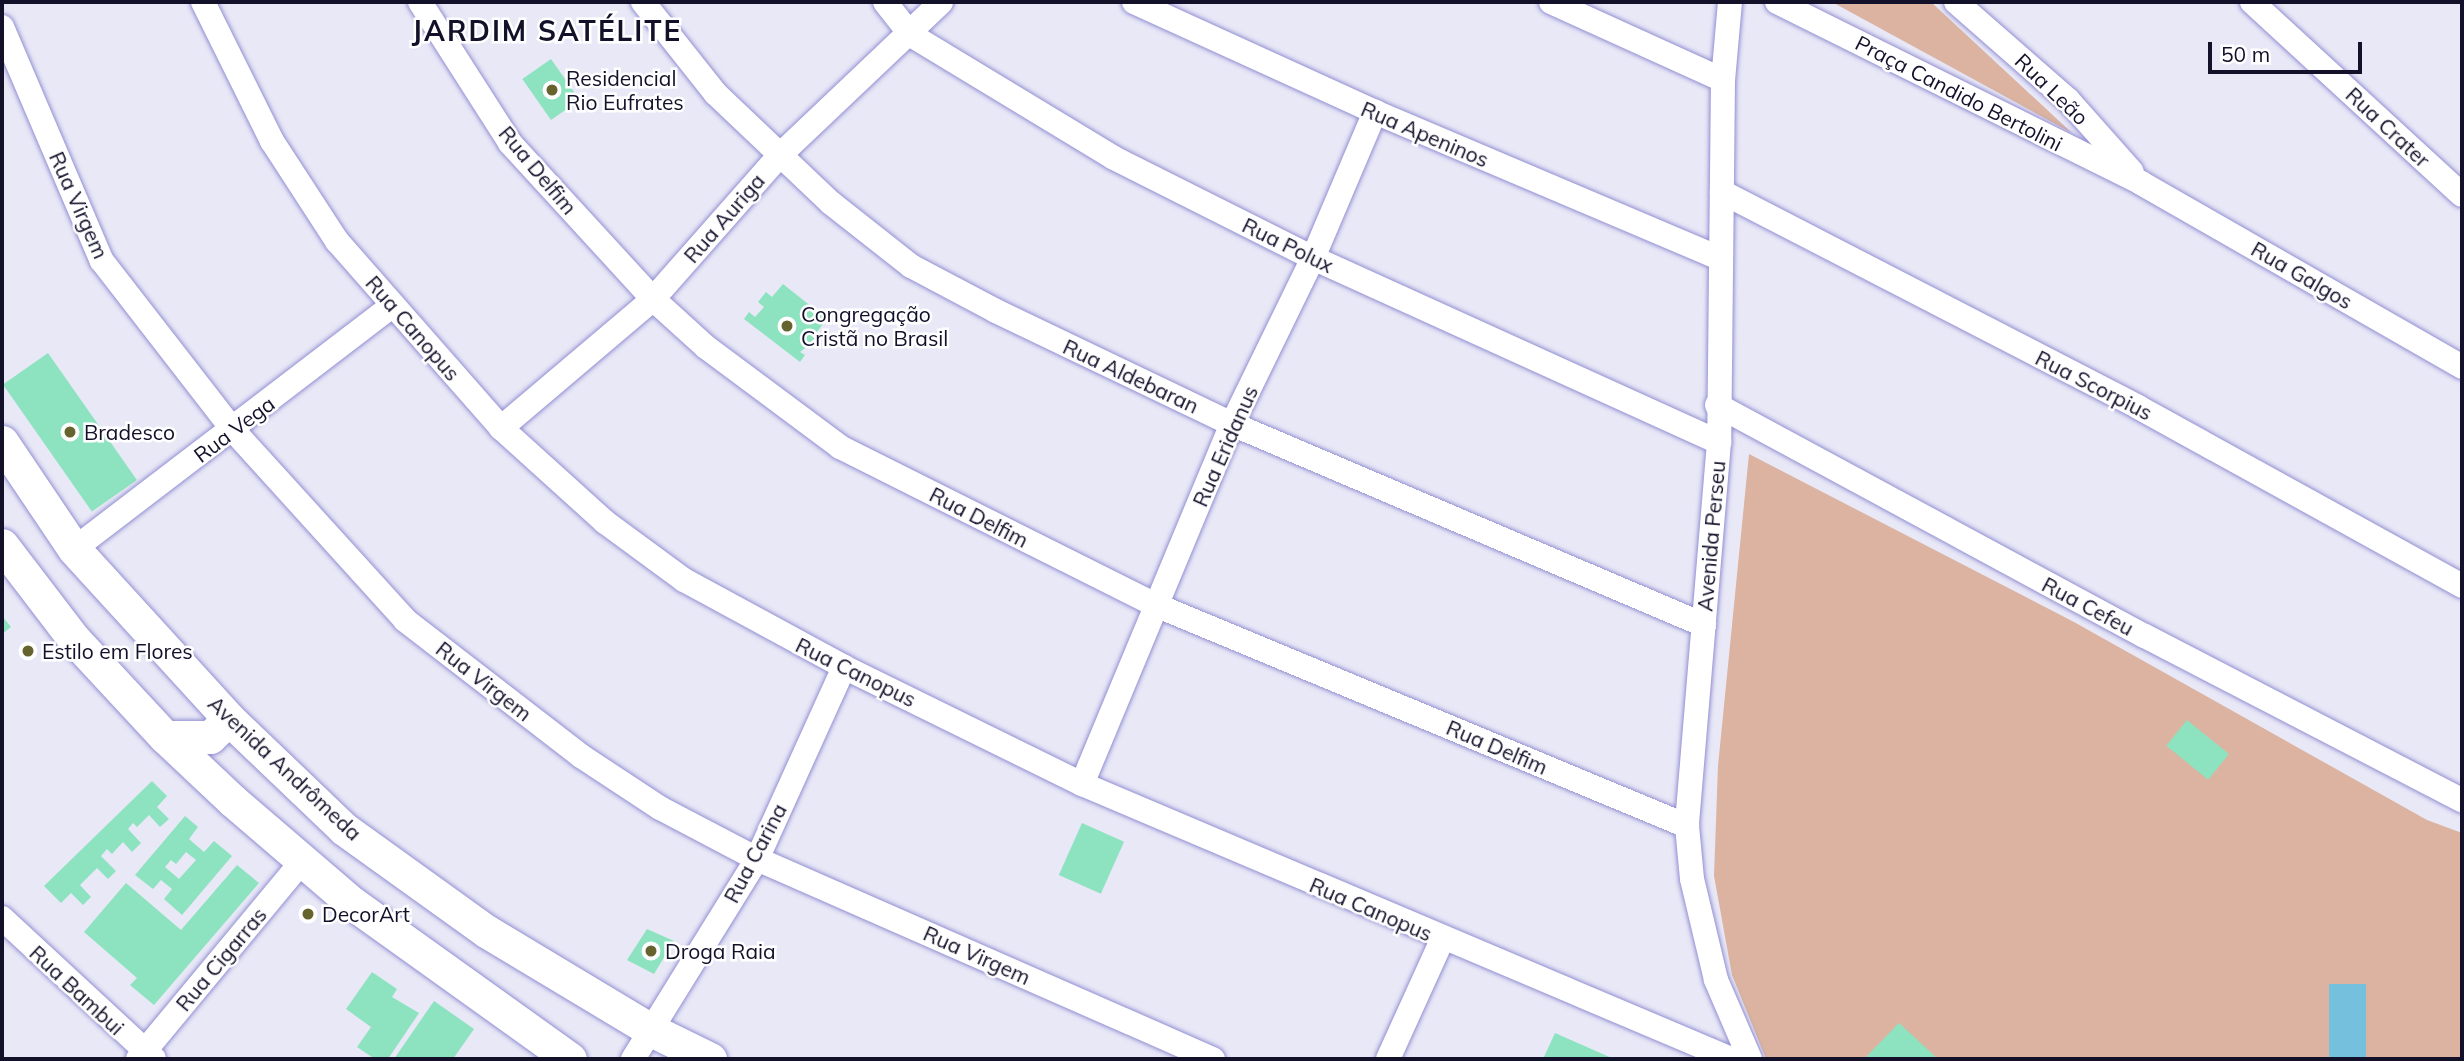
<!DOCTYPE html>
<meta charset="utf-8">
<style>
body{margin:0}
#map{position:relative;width:2464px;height:1061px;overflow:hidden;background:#e8e8f7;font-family:Mulish,sans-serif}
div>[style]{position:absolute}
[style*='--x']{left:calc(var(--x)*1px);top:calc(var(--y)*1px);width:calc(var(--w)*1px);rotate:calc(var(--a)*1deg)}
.green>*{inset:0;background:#dbb3a0}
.water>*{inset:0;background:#75c0dd;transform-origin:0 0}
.building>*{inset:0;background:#8de3bf;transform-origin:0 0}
.roads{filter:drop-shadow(0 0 2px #928fd2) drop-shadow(0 0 2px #928fd2)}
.minor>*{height:24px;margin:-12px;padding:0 12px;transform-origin:12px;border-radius:12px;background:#fff}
.secondary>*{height:33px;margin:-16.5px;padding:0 16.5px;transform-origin:16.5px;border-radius:16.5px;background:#fff}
.dots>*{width:19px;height:19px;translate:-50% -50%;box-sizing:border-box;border:4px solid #fff;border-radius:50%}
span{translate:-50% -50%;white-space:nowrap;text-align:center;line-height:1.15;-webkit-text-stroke:5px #fff;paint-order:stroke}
.poi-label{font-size:21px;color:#13102a}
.left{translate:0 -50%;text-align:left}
.street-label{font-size:21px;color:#13102a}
.district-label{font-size:28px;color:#13102a;font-weight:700;letter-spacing:2px}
.frame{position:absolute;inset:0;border:4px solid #13102a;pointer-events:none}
.scale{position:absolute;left:2208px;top:42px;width:154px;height:32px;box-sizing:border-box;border:4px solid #13102a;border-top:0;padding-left:9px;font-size:21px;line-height:24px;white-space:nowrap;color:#13102a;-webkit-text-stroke:5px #fff;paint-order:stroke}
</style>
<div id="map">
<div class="green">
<i style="clip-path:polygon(1832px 2px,1931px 2px,2072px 133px)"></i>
<i style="clip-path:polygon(1749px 454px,2074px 622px,2427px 820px,2462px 833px,2462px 1059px,1766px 1059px,1732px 975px,1714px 876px,1718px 766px)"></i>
</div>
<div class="water">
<i style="left:2329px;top:984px;width:37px;height:75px"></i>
</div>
<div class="building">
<i style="left:551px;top:59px;width:50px;height:35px;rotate:55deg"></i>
<i style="clip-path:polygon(783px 284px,827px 319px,816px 333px,821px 336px,800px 352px,805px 355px,800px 362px,744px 319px,749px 312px,755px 317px,764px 307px,758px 302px,766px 292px,772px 297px)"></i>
<i style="left:48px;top:353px;width:155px;height:55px;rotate:55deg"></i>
<i style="clip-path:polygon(2px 616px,11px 627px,2px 634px)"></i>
<i style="left:2187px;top:720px;width:54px;height:33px;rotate:39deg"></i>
<i style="clip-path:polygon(152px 781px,167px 796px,157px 807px,169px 819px,160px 827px,149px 815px,137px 827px,133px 823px,128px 829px,141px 843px,132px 852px,123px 842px,112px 854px,107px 849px,101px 856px,116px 871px,108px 879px,97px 868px,80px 885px,91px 897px,83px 905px,71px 893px,61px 903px,44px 886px)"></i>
<i style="clip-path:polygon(evenodd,185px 816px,198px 827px,189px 839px,204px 852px,214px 841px,232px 856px,182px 915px,164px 899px,172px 889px,161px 880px,153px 889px,135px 875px,185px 816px,186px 852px,196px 860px,179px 879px,165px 867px,171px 860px,176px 864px,186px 852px)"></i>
<i style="left:1082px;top:823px;width:46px;height:57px;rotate:24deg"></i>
<i style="clip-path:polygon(237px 865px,259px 883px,154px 1005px,130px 985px,137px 978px,84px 932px,126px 883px,181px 930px)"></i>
<i style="clip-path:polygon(647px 929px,674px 941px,654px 974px,627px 960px)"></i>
<i style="clip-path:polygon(372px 972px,397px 989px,392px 997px,419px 1013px,388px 1059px,375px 1059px,357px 1047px,371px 1027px,346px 1009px)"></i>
<i style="clip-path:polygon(434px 1001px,474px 1029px,453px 1059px,394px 1059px)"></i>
<i style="clip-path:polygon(1899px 1023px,1938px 1059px,1864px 1059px)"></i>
<i style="clip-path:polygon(1555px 1033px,1614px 1059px,1543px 1059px)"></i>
</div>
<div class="roads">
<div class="minor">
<i style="--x:203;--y:2;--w:155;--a:63.6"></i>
<i style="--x:272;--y:141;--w:119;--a:57"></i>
<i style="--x:337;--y:241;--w:249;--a:48.7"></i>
<i style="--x:501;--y:428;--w:140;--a:42.1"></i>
<i style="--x:605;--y:522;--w:98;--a:36.3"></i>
<i style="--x:684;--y:580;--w:182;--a:28.5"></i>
<i style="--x:844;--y:667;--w:265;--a:26.2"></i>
<i style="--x:1082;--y:784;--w:705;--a:22.96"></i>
<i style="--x:420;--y:2;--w:167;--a:57.4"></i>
<i style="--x:510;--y:143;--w:212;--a:47.5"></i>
<i style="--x:653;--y:299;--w:72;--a:42.2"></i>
<i style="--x:706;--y:347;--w:167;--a:36.7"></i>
<i style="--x:840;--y:447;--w:356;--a:26.6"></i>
<i style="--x:1158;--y:606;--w:573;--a:22.58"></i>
<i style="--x:643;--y:2;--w:116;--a:51.6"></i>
<i style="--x:715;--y:93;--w:160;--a:43.5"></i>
<i style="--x:831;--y:203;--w:102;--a:38.2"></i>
<i style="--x:911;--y:266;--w:96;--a:27.9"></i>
<i style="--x:996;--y:311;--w:262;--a:25.6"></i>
<i style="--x:1232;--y:424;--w:513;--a:23.07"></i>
<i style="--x:885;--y:2;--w:42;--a:51.8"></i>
<i style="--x:911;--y:35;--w:237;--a:31.2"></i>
<i style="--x:1114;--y:158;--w:223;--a:26.7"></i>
<i style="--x:1313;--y:258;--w:446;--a:24.4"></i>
<i style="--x:1134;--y:2;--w:265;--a:24.5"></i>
<i style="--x:1375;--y:112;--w:374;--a:23"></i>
<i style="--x:1551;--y:2;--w:189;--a:24.4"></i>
<i style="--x:1730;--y:2;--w:78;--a:95.1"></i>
<i style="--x:1723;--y:80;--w:362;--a:90.6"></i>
<i style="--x:1719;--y:442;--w:385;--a:94.8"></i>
<i style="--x:1687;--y:826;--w:53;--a:84.6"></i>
<i style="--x:1692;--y:879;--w:104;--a:76.6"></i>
<i style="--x:1716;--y:980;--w:86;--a:66.7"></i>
<i style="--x:1777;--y:2;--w:407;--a:26.4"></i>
<i style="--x:2141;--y:183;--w:370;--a:29.8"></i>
<i style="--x:1956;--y:2;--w:149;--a:41.2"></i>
<i style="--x:2068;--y:100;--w:96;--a:48.4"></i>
<i style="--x:2252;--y:2;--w:285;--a:42.6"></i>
<i style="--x:2;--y:27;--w:254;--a:66.9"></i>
<i style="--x:102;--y:261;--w:214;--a:52.2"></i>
<i style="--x:233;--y:430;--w:256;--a:47.8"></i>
<i style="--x:405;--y:620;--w:222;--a:37.7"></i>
<i style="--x:581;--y:756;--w:95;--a:33.4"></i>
<i style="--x:660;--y:808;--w:110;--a:27.7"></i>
<i style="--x:757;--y:859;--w:498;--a:23.7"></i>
<i style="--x:1722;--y:192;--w:468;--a:27.3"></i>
<i style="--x:2138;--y:407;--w:370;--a:28.9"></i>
<i style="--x:1717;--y:405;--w:486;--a:28.4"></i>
<i style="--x:2145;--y:636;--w:357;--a:27.4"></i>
<i style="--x:501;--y:428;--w:199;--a:-40.3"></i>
<i style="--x:653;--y:299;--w:192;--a:-48.6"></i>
<i style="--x:780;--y:155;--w:222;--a:-43.5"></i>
<i style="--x:74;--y:549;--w:400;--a:-37.4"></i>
<i style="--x:1082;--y:784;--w:390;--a:-67.4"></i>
<i style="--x:1232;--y:424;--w:185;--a:-64"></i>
<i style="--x:1313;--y:258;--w:159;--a:-67"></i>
<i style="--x:2;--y:918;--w:207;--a:42.8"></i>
<i style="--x:138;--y:1059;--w:260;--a:-50.3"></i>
<i style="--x:633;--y:1059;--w:235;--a:-58.2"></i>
<i style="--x:757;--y:859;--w:211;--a:-65.6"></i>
<i style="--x:1388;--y:1059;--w:131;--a:-65.6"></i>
</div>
<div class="secondary">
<i style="--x:2;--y:442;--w:129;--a:56.1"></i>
<i style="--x:74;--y:549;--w:230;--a:47.6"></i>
<i style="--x:229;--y:719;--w:159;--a:43.7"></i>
<i style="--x:344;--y:829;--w:175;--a:35.7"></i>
<i style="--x:486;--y:931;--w:192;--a:31"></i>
<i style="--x:651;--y:1030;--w:66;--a:26.2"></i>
<i style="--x:2;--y:545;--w:117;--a:52.6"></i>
<i style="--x:73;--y:638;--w:135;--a:47.1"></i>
<i style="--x:165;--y:737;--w:93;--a:43.3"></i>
<i style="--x:233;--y:801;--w:157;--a:40.6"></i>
<i style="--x:352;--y:903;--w:268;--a:35.6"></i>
<i style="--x:165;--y:737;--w:45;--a:0"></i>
<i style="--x:210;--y:737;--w:26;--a:-43"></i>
</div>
</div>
<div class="dots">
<i style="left:552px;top:90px;background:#66632f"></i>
<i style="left:787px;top:326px;background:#66632f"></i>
<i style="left:70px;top:432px;background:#66632f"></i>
<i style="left:28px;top:651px;background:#66632f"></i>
<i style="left:308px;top:914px;background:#66632f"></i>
<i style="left:651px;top:951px;background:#66632f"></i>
</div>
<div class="poi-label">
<span class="left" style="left:566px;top:90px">Residencial<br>Rio Eufrates</span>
<span class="left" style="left:801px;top:326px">Congregação<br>Cristã no Brasil</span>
<span class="left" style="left:84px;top:432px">Bradesco</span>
<span class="left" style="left:42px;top:651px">Estilo em Flores</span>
<span class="left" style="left:322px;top:914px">DecorArt</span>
<span class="left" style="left:665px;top:951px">Droga Raia</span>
</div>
<div class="street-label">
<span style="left:2052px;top:89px;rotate:44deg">Rua Leão</span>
<span style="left:1959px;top:93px;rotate:27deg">Praça Candido Bertolini</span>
<span style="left:2388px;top:127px;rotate:43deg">Rua Crater</span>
<span style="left:1425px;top:134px;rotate:23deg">Rua Apeninos</span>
<span style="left:538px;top:170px;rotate:50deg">Rua Delfim</span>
<span style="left:79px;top:205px;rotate:66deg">Rua Virgem</span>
<span style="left:724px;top:218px;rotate:-49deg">Rua Auriga</span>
<span style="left:1288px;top:245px;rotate:26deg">Rua Polux</span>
<span style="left:2302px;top:275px;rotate:30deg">Rua Galgos</span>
<span style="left:413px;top:328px;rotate:49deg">Rua Canopus</span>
<span style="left:1131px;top:376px;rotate:25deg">Rua Aldebaran</span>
<span style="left:2094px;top:385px;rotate:27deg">Rua Scorpius</span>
<span style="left:234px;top:429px;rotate:-37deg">Rua Vega</span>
<span style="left:1225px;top:446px;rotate:-66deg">Rua Eridanus</span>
<span style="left:979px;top:517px;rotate:27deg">Rua Delfim</span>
<span style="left:1711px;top:536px;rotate:-85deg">Avenida Perseu</span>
<span style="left:2088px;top:606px;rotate:28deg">Rua Cefeu</span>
<span style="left:856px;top:672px;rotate:26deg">Rua Canopus</span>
<span style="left:484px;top:681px;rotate:38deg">Rua Virgem</span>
<span style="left:1497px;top:747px;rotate:23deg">Rua Delfim</span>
<span style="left:285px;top:768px;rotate:43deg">Avenida Andrômeda</span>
<span style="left:755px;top:853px;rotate:-62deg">Rua Carina</span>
<span style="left:1371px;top:909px;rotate:23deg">Rua Canopus</span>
<span style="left:977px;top:955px;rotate:24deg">Rua Virgem</span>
<span style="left:221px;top:959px;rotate:-50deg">Rua Cigarras</span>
<span style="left:77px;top:990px;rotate:43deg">Rua Bambui</span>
</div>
<div class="district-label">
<span style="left:547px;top:31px">JARDIM SATÉLITE</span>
</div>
<div class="frame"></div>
<div class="scale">50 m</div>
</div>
